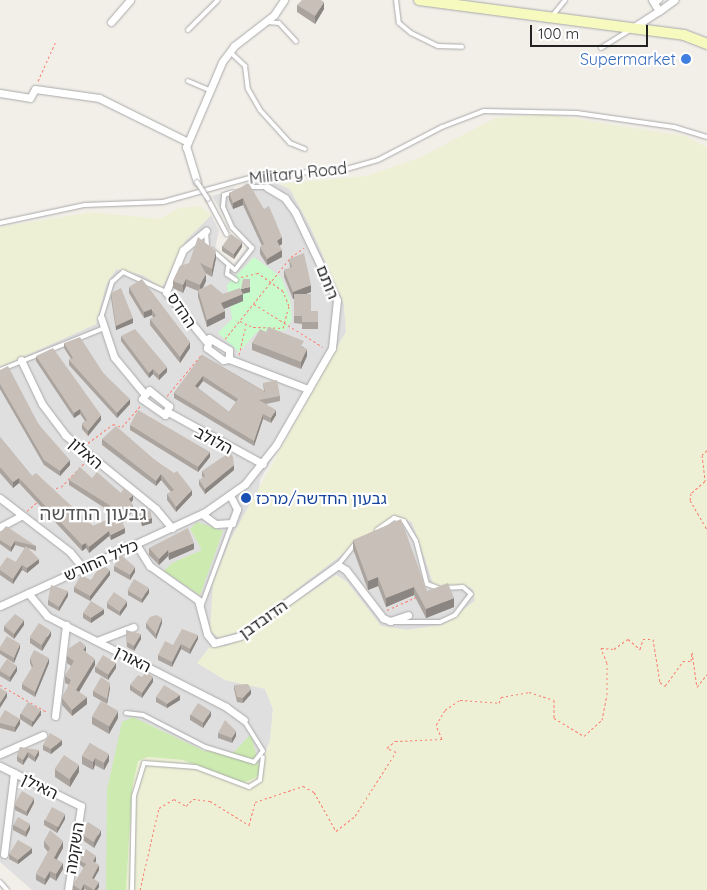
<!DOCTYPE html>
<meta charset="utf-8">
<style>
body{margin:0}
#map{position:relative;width:707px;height:890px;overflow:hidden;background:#f2efe9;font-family:Quicksand,"Noto Sans Hebrew",sans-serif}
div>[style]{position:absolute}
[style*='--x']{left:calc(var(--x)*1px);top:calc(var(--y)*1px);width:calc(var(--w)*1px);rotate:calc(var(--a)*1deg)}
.residential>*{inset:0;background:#e0dfdf}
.farmland>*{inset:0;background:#eef0d5}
.grass>*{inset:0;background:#cdebb0}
.park>*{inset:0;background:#c8facc}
.path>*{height:1px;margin-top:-0.5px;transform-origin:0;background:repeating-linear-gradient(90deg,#fa8072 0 2.5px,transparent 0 5px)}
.roads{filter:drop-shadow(0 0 1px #a9a9a9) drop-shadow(0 0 1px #a9a9a9)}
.lane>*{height:4px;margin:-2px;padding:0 2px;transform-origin:2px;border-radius:2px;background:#fff}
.street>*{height:7px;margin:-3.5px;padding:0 3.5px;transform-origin:3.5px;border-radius:3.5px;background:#fff}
.secondary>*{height:10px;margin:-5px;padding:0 5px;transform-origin:5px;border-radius:5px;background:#f7fabf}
.bridges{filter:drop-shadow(0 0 1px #a9a9a9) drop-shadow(0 0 1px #a9a9a9)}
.lane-bridge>*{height:4px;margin:-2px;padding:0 2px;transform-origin:2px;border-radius:2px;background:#fff}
.wall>*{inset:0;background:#aba49e}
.shaded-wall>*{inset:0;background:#8b8681}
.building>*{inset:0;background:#c7bfb8;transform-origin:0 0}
.dots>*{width:14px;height:14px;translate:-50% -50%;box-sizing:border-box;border:2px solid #fff;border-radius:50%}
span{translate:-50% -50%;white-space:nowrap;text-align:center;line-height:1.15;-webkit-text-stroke:4.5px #fff;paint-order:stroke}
.shop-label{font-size:16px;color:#366cbe}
.right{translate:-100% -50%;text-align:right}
.street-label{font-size:16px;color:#222}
.transit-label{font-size:16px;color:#164399}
.left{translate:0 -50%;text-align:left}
.quarter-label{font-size:19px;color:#555}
.scale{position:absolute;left:530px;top:25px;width:118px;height:22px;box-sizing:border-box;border:2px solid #222;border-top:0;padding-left:6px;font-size:15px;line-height:18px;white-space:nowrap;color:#222;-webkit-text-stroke:4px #fff;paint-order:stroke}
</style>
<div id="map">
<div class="residential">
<i style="clip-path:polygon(266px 179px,290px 189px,311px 228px,344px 304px,346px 332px,260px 480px,244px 629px,394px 515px,412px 522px,434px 585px,465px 585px,473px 589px,475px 601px,443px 625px,407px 630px,381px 626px,347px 582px,336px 575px,247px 635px,227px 646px,210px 647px,198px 663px,225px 680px,265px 688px,273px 709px,270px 741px,259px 767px,187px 744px,151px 725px,130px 721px,108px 890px,32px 890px,0 862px,0 367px,96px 324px,106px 285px,116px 269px,143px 275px,162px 288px,185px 241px,211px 215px,219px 231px,215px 249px,234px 264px,249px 244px,231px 228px,212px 196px)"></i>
</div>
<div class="farmland">
<i style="clip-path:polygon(546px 114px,685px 136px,707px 147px,707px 890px,126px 890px,132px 789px,138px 761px,148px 757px,183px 760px,240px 784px,257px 777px,260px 771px,270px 741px,273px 709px,265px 689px,225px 680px,197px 663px,210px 647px,227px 646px,247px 635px,336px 575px,347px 582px,381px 626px,407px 630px,443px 625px,475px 601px,473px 589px,465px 585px,434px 585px,412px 522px,394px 515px,244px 629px,220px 638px,210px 631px,213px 583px,230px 540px,346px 332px,344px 304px,311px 228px,290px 189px,280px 184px,366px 176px,421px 157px,495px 118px)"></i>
<i style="clip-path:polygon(201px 206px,211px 215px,185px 241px,162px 288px,143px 275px,116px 269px,106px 285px,96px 324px,0 367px,0 227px,92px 212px,160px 219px,179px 208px)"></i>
</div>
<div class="grass">
<i style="clip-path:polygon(197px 522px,223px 531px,200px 595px,164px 571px,172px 563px,202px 550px,190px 529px)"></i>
<i style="clip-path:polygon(133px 717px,204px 751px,234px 752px,251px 734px,260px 771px,257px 777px,240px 784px,183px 760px,148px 757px,138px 761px,132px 789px,126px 890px,106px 890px,107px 790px,122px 722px)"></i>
</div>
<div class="park">
<i style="clip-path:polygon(254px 257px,281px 277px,290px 299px,292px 319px,286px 330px,257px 332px,239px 352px,218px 333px,232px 319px,227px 285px)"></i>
</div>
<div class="path">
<i style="--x:38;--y:81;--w:44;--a:-65.8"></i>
<i style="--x:254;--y:304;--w:81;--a:31.9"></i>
<i style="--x:240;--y:321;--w:14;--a:25"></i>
<i style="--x:253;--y:327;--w:30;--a:2"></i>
<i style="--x:283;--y:328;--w:23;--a:-75"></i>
<i style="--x:289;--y:306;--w:16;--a:-112"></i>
<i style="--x:283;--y:291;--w:31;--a:-144"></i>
<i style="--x:258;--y:273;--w:18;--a:167"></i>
<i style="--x:225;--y:339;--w:105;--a:-51.2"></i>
<i style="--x:291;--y:257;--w:16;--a:-35"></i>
<i style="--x:239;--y:355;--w:31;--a:-77"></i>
<i style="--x:167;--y:396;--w:53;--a:-50.3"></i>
<i style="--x:88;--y:443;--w:31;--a:-37"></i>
<i style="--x:113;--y:424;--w:9;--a:18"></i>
<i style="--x:122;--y:427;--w:28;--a:-49"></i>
<i style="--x:707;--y:450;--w:7;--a:135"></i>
<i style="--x:702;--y:455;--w:26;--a:83"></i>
<i style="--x:705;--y:481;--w:18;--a:139"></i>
<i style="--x:691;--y:493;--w:7;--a:98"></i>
<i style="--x:690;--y:500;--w:34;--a:60"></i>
<i style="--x:51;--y:489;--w:10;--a:-11"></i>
<i style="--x:61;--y:487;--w:35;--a:-46"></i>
<i style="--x:27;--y:511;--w:13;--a:-42"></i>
<i style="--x:387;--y:610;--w:32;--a:-24"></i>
<i style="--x:0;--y:685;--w:54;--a:29.9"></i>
<i style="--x:140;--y:890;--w:84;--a:-77"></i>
<i style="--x:159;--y:808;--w:17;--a:-31"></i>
<i style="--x:174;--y:799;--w:14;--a:30"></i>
<i style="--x:186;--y:806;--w:10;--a:-45"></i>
<i style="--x:193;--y:799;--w:17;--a:7"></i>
<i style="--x:210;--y:801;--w:46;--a:31.6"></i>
<i style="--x:249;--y:825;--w:24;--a:-75"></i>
<i style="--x:255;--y:802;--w:51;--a:-18.4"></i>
<i style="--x:303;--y:786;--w:13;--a:29"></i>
<i style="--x:314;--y:792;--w:45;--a:60.6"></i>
<i style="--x:336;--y:831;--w:24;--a:-38"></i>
<i style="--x:355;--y:816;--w:76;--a:-57.4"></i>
<i style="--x:396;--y:752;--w:10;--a:-156"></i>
<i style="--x:387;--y:748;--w:11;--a:-41"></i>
<i style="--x:395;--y:741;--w:47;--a:-2.4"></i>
<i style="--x:442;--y:739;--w:15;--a:-113"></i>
<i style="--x:436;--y:725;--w:17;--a:-59"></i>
<i style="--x:445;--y:710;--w:18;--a:-34"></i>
<i style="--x:460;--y:700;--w:39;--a:4"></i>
<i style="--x:499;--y:703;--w:6;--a:-72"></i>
<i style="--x:501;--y:697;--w:28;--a:-10"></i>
<i style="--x:529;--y:692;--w:26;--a:18"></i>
<i style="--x:554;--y:700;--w:18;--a:90"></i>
<i style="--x:554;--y:718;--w:35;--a:31"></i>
<i style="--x:584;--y:736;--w:24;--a:-42"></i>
<i style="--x:602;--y:720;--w:25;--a:-79"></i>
<i style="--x:607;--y:695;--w:32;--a:-90"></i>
<i style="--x:607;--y:663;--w:16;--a:-112"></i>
<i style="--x:601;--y:648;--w:13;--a:4"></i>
<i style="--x:614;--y:649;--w:17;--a:-36"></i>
<i style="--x:628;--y:639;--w:16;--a:40"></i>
<i style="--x:640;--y:649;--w:10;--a:-73"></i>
<i style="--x:643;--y:639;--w:10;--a:0"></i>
<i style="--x:653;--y:639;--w:44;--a:80.8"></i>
<i style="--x:660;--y:682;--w:6;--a:39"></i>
<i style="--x:665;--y:686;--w:31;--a:-54"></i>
<i style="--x:683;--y:661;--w:8;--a:0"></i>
<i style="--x:691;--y:661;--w:9;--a:-84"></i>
<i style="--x:692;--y:652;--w:35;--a:82"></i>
<i style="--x:697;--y:687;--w:16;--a:-52"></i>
</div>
<div class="roads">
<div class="lane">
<i style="--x:396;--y:0;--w:23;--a:83"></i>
<i style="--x:399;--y:23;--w:16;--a:40"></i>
<i style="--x:411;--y:33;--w:30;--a:26"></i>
<i style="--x:438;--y:46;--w:24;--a:2"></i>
<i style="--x:656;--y:4;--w:6;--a:-45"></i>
<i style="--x:553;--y:15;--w:19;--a:-51"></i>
<i style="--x:267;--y:22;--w:12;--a:5"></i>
<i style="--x:279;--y:23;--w:25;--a:47"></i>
<i style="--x:188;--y:30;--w:42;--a:-45"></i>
<i style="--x:601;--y:48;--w:34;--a:-32"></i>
<i style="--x:230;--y:52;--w:21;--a:43"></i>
<i style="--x:245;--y:66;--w:23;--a:83"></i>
<i style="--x:248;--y:89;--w:24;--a:60"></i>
<i style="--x:260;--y:110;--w:45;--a:47.7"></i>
<i style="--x:290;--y:143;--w:16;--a:22"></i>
<i style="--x:188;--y:81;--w:23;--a:23"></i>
<i style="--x:247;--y:187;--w:20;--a:0"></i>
<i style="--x:208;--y:199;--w:40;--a:62"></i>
<i style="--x:0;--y:223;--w:87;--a:-12"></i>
<i style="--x:85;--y:205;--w:78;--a:-2.2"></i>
<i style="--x:163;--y:202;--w:101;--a:-15.6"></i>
<i style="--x:260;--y:175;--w:83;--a:-3.4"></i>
<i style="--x:343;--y:170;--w:36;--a:-16"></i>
<i style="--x:378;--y:160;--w:72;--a:-27.3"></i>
<i style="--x:442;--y:127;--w:45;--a:-20.9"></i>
<i style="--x:484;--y:111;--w:93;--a:1.2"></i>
<i style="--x:577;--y:113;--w:98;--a:8.2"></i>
<i style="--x:674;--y:127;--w:34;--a:17"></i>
<i style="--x:206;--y:231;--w:14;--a:86"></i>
<i style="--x:212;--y:250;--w:30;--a:41"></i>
<i style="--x:235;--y:270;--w:28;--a:-52"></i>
<i style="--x:252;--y:248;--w:29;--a:-134"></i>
<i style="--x:232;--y:227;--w:22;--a:-114"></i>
<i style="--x:223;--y:207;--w:12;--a:-85"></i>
<i style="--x:224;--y:195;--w:9;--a:-18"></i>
<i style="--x:228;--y:267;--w:7;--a:98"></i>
<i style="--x:227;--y:274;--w:11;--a:34"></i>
<i style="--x:101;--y:318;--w:38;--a:-73"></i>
<i style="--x:112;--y:282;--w:15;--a:-42"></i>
<i style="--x:123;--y:272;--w:47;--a:24.9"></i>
<i style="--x:0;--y:370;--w:110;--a:-21.9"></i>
<i style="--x:377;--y:530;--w:21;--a:-35"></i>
<i style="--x:394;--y:518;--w:10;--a:17"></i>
<i style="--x:404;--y:521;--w:23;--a:59"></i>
<i style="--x:416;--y:541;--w:44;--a:75.7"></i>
<i style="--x:427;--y:584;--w:12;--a:20"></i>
<i style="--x:338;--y:565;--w:28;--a:-51"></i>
<i style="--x:201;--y:607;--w:90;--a:-69.7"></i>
<i style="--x:395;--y:622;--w:45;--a:0"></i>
<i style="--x:440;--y:622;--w:17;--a:-25"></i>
<i style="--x:455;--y:615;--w:26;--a:-53"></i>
<i style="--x:471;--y:594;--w:11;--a:-139"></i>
<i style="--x:463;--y:587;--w:18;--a:177"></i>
<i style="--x:126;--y:713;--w:17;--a:7"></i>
<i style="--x:143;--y:715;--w:70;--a:27.3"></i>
<i style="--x:205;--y:747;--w:51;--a:17"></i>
<i style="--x:254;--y:762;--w:14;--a:-51"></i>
<i style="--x:263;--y:751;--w:36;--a:-122"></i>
<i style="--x:0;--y:882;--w:11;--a:49"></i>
<i style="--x:132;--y:890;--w:94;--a:-88.8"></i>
<i style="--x:134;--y:796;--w:34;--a:-73"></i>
<i style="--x:144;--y:763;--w:52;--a:4.4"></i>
<i style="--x:196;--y:767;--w:57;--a:20.7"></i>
<i style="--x:249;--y:787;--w:13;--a:-32"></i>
<i style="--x:260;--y:780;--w:23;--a:-83"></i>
</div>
<div class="street">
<i style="--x:659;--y:11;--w:19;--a:-36"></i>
<i style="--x:111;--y:22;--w:29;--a:-49"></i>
<i style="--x:634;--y:27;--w:30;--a:-33"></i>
<i style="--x:659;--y:11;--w:13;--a:-122"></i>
<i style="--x:0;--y:93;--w:30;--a:9"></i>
<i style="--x:30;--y:98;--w:10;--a:-61"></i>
<i style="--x:35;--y:89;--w:65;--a:8"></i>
<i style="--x:99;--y:98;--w:99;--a:26.3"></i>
<i style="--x:197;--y:182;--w:37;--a:-107"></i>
<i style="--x:186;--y:147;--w:92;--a:-67"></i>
<i style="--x:222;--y:62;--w:20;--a:-53"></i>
<i style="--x:234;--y:46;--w:51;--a:-37.8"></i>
<i style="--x:274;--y:15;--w:18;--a:-56"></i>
<i style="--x:101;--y:318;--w:41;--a:71.6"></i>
<i style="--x:114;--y:357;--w:45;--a:50.4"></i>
<i style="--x:209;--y:338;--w:23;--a:31"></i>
<i style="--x:229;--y:350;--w:9;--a:90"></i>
<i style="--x:229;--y:359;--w:6;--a:171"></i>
<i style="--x:223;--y:360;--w:20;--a:-143"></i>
<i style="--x:207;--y:348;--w:10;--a:-79"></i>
<i style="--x:206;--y:341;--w:63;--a:-129.2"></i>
<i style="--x:166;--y:292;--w:45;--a:-68"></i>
<i style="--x:183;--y:250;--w:30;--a:-40"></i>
<i style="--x:229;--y:359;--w:85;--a:20.8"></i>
<i style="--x:21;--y:360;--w:49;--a:64.5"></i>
<i style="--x:42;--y:404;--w:39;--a:53"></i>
<i style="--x:65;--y:435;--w:117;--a:39.1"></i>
<i style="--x:156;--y:509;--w:25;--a:50"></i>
<i style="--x:149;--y:390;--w:26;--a:39"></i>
<i style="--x:169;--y:406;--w:10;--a:114"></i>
<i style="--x:165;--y:415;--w:28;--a:-145"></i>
<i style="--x:142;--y:399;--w:11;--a:-52"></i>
<i style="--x:168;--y:412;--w:108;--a:28.7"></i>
<i style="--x:0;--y:498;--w:88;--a:37.6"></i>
<i style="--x:70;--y:552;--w:21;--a:51"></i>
<i style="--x:202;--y:514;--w:17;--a:36"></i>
<i style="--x:216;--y:524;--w:16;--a:-4"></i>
<i style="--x:232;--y:523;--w:15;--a:-70"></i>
<i style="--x:237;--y:509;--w:16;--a:-117"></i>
<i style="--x:0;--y:527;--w:24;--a:-28"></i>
<i style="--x:136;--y:544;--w:26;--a:58"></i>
<i style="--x:150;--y:566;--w:59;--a:35.3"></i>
<i style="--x:198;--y:600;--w:35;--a:75"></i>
<i style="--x:207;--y:634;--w:11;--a:52"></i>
<i style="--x:214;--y:643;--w:27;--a:-15"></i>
<i style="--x:240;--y:636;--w:121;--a:-35.9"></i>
<i style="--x:338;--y:565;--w:9;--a:32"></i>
<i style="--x:346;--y:570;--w:61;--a:52.4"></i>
<i style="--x:383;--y:618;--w:8;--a:23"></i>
<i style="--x:390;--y:621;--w:19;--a:-18"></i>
<i style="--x:28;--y:593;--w:30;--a:50"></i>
<i style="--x:47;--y:616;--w:201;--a:26.9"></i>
<i style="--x:226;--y:707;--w:22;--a:36"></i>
<i style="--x:0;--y:606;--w:226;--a:-24.6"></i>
<i style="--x:205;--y:512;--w:49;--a:-35"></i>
<i style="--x:245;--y:484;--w:50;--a:-51.5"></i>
<i style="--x:276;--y:445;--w:112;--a:-60"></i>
<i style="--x:332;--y:348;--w:48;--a:-84.1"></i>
<i style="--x:337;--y:300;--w:98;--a:-115.5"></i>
<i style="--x:295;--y:212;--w:17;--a:-126"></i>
<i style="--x:285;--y:198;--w:21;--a:-149"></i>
<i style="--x:97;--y:641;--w:39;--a:-21"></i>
<i style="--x:55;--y:716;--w:92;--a:-83.1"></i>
<i style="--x:0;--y:754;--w:47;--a:-23.8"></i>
<i style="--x:0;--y:766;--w:90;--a:26.3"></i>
<i style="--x:81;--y:806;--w:85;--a:98.8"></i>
<i style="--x:4;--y:854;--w:82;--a:-83"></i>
</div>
<div class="secondary">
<i style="--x:419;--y:0;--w:267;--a:7.5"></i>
<i style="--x:684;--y:35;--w:25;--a:21"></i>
</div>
</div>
<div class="bridges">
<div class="lane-bridge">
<i style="--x:197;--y:182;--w:20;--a:57"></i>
</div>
</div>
<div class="wall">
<i style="clip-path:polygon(297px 5px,324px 9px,315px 24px,297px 12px)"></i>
<i style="clip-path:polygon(249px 184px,282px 244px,279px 246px,282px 257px,267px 265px,260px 254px,260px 247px,262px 246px,243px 205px,233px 209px,229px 200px,229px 193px)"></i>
<i style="clip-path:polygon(222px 246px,242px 247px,234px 259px,222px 251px)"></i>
<i style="clip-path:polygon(216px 258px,212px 277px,205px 273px,206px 281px,203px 288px,223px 294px,241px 290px,250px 292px,243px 294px,243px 301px,224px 309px,225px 318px,207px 327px,198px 297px,198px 291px,186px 286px,183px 293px,173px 288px,173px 281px,180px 266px)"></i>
<i style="clip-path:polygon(289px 259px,311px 292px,305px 294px,311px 311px,318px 311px,318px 329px,302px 329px,302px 324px,294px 323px,294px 299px,293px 299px,284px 277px,284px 270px,290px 268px)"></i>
<i style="clip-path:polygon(129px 287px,190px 348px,180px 363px,150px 325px,150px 319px,153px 318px,152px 315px,144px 318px,129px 293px)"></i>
<i style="clip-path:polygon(111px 293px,133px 323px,116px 330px,111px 298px)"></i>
<i style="clip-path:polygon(266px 332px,304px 347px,307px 356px,301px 369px,252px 350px,252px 343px)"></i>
<i style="clip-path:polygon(121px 336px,167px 372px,159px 380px,153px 374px,149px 378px,121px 341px)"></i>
<i style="clip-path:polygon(64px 343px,104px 374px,130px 404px,117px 418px,69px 365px,69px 360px,71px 359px,64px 348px)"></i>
<i style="clip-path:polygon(evenodd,202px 355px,264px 391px,263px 383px,280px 396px,280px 401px,266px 404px,276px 415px,271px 423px,263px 419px,254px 446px,174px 398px,174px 393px,202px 355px,203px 381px,236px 402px,229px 412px,198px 388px,203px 381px)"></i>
<i style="clip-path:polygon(36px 356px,101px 420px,88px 436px,82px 429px,82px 424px,85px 421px,80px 414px,74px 418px,36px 361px)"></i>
<i style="clip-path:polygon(0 370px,39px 425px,70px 465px,60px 476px,44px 465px,0 389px)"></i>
<i style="clip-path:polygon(130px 425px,210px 457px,198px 472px,130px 430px)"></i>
<i style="clip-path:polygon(0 437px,32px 476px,93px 526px,117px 516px,69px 485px,69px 480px,92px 478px,121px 493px,133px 500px,131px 502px,133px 511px,122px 523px,125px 533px,111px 540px,109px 536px,89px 553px,86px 548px,82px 551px,19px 483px,13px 488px,0 473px)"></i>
<i style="clip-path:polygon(102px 439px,155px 460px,192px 495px,176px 512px,167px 500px,167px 494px,171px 492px,161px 480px,156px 486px,102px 445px)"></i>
<i style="clip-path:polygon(234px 470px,205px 494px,199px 485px,199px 480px,203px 478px,202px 476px,202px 471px)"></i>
<i style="clip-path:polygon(139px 513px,152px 523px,142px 526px,139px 518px)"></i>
<i style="clip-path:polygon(0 533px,36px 546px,36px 551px,28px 548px,39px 563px,27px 573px,22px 570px,13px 584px,0 575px,0 567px,16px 562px,25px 548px,15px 545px,11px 552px,0 544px)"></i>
<i style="clip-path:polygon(353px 540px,427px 591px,454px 607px,426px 618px,414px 595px,386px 607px,378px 586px,368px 590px,353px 549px)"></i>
<i style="clip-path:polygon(149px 548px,194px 549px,169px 560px,168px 556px,159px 565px,149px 555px)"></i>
<i style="clip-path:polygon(114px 566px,135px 572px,130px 580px,114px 571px)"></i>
<i style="clip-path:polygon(110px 575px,90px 601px,74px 592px,74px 587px,91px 580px)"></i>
<i style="clip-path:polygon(128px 590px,149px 593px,142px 603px,128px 595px)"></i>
<i style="clip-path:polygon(68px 596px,59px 611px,48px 605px,48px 600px)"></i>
<i style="clip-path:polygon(107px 603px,127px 606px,120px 616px,107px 608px)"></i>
<i style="clip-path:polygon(83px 613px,104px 614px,91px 623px,83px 618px)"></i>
<i style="clip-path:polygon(146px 623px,162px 623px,156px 639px,146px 628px)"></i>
<i style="clip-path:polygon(24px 625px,14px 639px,4px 631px,4px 626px)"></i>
<i style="clip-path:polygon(126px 630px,141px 639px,134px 651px,127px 647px)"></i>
<i style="clip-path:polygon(51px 636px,42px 651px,30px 643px,30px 638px)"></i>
<i style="clip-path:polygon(198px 639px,190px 654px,181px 649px,172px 667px,158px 660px,158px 655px,173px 645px)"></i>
<i style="clip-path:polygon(0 647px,20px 648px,14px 663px,0 654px)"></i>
<i style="clip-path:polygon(86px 653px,95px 665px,79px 692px,87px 704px,72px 716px,62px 705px,62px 698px,69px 685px,65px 683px,65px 676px,71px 666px,67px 663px,67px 656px)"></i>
<i style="clip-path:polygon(30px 658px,49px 663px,35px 697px,22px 689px,22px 684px,32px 668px,30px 663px)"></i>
<i style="clip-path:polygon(95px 667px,116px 668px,108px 680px,95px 672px)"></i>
<i style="clip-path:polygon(0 669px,17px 671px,10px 682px,0 676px)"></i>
<i style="clip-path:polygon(142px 677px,153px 682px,142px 698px,130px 690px,130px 685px)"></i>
<i style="clip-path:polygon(234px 685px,251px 694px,243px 703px,237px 702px,234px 689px)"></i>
<i style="clip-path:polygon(110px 688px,107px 704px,93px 696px,93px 691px)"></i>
<i style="clip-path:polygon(156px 697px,180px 700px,167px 708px,156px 702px)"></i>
<i style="clip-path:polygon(20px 714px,41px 715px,32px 727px,20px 719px,20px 724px,15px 732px,0 728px,0 718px,20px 719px)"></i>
<i style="clip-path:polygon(190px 715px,211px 716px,203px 728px,190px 720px)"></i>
<i style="clip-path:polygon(92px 717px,118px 718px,109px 734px,92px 724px)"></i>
<i style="clip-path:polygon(218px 733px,236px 736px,232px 743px,218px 738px)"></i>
<i style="clip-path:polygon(90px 743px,109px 761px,104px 770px,95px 765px,93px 770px,82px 764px,82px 756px)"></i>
<i style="clip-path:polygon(43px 745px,62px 745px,51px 754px,43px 750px)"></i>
<i style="clip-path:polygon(20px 747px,39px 755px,35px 762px,28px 757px,23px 765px,17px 761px,17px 756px)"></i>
<i style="clip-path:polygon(55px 769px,79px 772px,70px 787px,55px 777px)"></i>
<i style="clip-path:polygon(34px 803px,27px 816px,15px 810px,15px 805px)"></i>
<i style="clip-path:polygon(65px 819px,57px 833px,44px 825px,44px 820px)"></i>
<i style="clip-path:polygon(13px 825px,30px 829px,26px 837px,13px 830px)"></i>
<i style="clip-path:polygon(81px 834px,101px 835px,94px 848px,81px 839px)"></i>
<i style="clip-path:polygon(44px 841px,63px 848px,57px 859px,63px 869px,56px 881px,50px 877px,45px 885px,36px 880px,36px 874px,48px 852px,44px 847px)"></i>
<i style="clip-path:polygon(32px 853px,18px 864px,9px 859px,9px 854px)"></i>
<i style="clip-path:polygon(79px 860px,96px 861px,95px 863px,99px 870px,94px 879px,99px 887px,97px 890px,87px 890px,84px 889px,84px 890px,73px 890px,73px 885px,84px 868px,79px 864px)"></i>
</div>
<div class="shaded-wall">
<i style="clip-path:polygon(324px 2px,324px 9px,315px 24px,315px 16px)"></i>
<i style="clip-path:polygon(243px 198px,243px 205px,233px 209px,233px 203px)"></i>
<i style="clip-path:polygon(282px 237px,282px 244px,277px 247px,277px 241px)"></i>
<i style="clip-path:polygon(242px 242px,242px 247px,234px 259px,234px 254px)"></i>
<i style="clip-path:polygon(282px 250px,282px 257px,267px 265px,267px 259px)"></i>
<i style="clip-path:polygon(216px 251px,216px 258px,212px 277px,212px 269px)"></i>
<i style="clip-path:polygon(206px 274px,206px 281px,200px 293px,200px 285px)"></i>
<i style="clip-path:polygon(186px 279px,186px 286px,183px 293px,183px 285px)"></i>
<i style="clip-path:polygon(311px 285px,311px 292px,293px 299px,293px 292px)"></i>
<i style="clip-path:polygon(250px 287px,250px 292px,241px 294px,241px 289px)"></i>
<i style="clip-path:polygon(243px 294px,243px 301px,221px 310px,221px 303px)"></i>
<i style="clip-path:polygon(152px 309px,152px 315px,144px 318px,144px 312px)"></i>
<i style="clip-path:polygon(225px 311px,225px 318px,207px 327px,207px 320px)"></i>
<i style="clip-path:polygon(133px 318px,133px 323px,116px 330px,116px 326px)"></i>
<i style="clip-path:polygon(190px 342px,190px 348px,180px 363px,180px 357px)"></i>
<i style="clip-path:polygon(307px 349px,307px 356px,301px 369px,301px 362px)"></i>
<i style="clip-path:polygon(167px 367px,167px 372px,159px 380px,159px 375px)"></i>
<i style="clip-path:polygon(153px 369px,153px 374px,149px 378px,149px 373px)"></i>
<i style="clip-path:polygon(203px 376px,203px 381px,195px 391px,195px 386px)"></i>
<i style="clip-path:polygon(130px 399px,130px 404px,117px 418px,117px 413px)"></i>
<i style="clip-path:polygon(80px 409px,80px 414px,74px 418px,74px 413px)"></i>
<i style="clip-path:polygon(276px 410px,276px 415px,271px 423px,271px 418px)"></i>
<i style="clip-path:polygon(263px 414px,263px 419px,254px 446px,254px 441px)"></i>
<i style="clip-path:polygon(101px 415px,101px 420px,88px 436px,88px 431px)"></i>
<i style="clip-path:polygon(210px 452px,210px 457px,198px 472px,198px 467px)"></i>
<i style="clip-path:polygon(70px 460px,70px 465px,60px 476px,60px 471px)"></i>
<i style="clip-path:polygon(234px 465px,234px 470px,205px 494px,205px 489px)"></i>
<i style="clip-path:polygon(161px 474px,161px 480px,156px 486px,156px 481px)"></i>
<i style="clip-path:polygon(19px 478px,19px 483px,13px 488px,13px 482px)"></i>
<i style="clip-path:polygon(192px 490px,192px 495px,176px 512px,176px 507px)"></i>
<i style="clip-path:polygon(133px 495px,133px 500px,129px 505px,129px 499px)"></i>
<i style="clip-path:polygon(133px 505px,133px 511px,121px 525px,121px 520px)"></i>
<i style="clip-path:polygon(152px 518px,152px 523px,142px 526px,142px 521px)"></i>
<i style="clip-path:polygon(125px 528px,125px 533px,111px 540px,111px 535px)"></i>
<i style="clip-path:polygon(109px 531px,109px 536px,89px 553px,89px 547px)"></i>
<i style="clip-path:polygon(15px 541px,15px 545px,11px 552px,11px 547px)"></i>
<i style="clip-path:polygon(86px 543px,86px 548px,82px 551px,82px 545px)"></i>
<i style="clip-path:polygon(194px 543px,194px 549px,169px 560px,169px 553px)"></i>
<i style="clip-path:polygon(168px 550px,168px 556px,159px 565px,159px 559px)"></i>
<i style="clip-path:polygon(39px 559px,39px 563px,27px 573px,27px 568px)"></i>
<i style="clip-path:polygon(22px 565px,22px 570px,13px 584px,13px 579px)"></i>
<i style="clip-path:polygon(135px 567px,135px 572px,130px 580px,130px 575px)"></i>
<i style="clip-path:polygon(110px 570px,110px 575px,90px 601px,90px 596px)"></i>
<i style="clip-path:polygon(378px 577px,378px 586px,368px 590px,368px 581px)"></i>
<i style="clip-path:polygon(414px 587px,414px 595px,386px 607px,386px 598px)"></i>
<i style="clip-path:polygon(149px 588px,149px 593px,142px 603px,142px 599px)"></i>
<i style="clip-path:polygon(68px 591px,68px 596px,59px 611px,59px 607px)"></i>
<i style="clip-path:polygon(454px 598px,454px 607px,426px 618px,426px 609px)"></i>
<i style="clip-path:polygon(127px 601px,127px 606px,120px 616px,120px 611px)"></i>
<i style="clip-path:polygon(104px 609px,104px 614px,91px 623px,91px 618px)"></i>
<i style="clip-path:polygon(162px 618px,162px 623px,156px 639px,156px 634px)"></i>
<i style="clip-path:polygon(24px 620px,24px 625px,14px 639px,14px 634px)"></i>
<i style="clip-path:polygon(51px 631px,51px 636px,42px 651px,42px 646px)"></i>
<i style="clip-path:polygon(141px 634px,141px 639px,134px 651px,134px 646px)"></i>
<i style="clip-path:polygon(198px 635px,198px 639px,190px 654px,190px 649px)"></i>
<i style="clip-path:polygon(20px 644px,20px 648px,14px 663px,14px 658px)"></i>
<i style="clip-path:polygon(181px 644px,181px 649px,172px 667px,172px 662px)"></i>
<i style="clip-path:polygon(86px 646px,86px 652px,83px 650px)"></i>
<i style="clip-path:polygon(49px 658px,49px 663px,35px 697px,35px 692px)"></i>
<i style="clip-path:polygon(95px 659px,95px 665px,76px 697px,76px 690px)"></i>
<i style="clip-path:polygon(116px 663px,116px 668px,108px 680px,108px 675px)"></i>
<i style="clip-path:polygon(17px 666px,17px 671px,10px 682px,10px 677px)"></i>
<i style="clip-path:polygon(153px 677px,153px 682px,142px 698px,142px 693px)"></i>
<i style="clip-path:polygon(110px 683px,110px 688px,107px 704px,107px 699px)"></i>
<i style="clip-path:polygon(251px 689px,251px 694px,243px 703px,243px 698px)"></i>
<i style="clip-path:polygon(7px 692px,7px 697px,0 708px,0 703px)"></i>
<i style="clip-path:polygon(180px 695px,180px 700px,167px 708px,167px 704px)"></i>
<i style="clip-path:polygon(87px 697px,87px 704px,72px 716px,72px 710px)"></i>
<i style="clip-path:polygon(41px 710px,41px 715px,32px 727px,32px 722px)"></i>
<i style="clip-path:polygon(118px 711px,118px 718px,109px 734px,109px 726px)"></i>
<i style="clip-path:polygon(211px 711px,211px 716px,203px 728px,203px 723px)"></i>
<i style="clip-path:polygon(20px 719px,20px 724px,15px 732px,15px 727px)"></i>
<i style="clip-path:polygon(236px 731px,236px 736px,232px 743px,232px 738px)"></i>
<i style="clip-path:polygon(62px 740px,62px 745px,51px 754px,51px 749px)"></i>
<i style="clip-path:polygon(39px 750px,39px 755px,35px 762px,35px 757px)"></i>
<i style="clip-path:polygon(28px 752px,28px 757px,23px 765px,23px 760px)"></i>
<i style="clip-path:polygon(109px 754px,109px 761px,104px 770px,104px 763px)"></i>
<i style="clip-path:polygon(95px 758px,95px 765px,93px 770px,93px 762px)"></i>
<i style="clip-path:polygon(79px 765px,79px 772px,70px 787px,70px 779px)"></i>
<i style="clip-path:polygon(34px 798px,34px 803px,27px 816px,27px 811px)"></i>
<i style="clip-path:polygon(65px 814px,65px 819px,57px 833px,57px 828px)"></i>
<i style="clip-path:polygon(30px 824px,30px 829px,26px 837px,26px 832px)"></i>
<i style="clip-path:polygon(101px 830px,101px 835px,94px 848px,94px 843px)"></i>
<i style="clip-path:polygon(63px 841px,63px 848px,54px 864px,54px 858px)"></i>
<i style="clip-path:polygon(32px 848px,32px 853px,18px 864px,18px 860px)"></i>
<i style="clip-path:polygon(96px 856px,96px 861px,93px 866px,93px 861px)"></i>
<i style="clip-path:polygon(63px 863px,63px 869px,56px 881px,56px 874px)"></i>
<i style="clip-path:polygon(99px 865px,99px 870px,92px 882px,92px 878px)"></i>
<i style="clip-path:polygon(50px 871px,50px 877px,45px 885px,45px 879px)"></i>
<i style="clip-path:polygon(99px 882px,99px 887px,97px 890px,94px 890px)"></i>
<i style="clip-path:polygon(84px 884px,84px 890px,81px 890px)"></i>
</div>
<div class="building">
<i style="clip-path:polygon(302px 0,321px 0,324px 2px,315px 16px,297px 5px)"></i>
<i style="clip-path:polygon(249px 184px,264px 209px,269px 206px,282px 237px,277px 241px,282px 250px,267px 259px,260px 247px,264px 244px,243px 198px,233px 203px,229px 193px)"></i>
<i style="left:231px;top:234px;width:14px;height:15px;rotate:36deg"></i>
<i style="clip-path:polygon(198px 237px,216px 251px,212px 269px,200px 263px,206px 274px,200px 285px,186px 279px,183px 285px,173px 281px,180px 266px,189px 263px)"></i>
<i style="clip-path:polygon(304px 253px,311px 285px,293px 292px,284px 270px,292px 267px,289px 259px)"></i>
<i style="clip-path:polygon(142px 279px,190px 342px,180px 357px,150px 319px,156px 316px,152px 309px,144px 312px,129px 287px)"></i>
<i style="clip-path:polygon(243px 279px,250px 279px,250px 287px,241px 289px)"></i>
<i style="clip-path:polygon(211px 284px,223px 294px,240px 288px,243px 294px,221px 303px,225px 311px,207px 320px,198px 290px)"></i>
<i style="clip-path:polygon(121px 288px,133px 318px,116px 326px,111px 293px)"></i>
<i style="clip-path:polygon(294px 294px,311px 294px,311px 311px,318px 311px,318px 322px,302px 322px,302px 316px,294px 316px)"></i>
<i style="clip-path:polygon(268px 327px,304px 341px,301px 346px,307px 349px,301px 362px,252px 343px,260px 329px,266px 332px)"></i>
<i style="clip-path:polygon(135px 329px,167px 367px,159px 375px,153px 369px,149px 373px,121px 336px)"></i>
<i style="clip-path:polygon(80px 337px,104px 374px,130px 399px,117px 413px,69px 360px,73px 358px,64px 343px)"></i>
<i style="clip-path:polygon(53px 348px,101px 415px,88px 431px,82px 424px,87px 420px,80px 409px,74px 413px,36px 356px)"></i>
<i style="clip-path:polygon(evenodd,202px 355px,265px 392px,263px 383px,277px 380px,280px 396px,259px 400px,276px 410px,271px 418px,263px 414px,254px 441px,174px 393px,202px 355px,203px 376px,238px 399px,229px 412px,195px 386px,203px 376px)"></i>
<i style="clip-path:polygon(8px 366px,39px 425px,70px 460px,60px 471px,44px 460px,0 384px,0 370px)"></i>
<i style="clip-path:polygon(138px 410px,210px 452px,198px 467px,130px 425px)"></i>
<i style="clip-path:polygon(116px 426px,155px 460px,174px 473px,177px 471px,192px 490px,176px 507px,167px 494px,174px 490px,161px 474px,156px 481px,102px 439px)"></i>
<i style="clip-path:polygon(0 437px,32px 476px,36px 473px,93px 526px,122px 513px,69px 480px,80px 467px,92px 478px,97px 472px,121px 493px,124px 488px,133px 495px,129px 499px,133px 505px,121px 520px,125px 528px,111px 535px,109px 531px,89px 547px,86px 543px,82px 545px,19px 478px,13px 482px,0 467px)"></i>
<i style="clip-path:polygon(230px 452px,233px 457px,234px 465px,205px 489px,199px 480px,205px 476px,202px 471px)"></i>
<i style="left:150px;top:510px;width:8px;height:11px;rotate:76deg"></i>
<i style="clip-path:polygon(401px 519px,427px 591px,448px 583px,454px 598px,426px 609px,414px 587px,386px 598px,378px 577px,368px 581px,353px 540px)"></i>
<i style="clip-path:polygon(6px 526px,36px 546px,15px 541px,11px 547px,0 540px,0 533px)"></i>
<i style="clip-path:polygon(188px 528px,194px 543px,169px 553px,168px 550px,159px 559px,149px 548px)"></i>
<i style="clip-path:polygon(26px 546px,39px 559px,27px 568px,22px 565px,13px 579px,0 570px,0 567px,7px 557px,16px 562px)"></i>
<i style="clip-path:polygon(121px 555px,135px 567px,130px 575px,114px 566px)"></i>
<i style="clip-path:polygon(101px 564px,110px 570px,90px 596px,74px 587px,81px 575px,91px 580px)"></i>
<i style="left:134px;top:579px;width:17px;height:13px;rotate:31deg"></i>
<i style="clip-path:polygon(51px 585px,68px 591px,59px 607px,48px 600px)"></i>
<i style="left:114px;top:592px;width:16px;height:13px;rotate:35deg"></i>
<i style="clip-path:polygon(91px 601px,104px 609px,91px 618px,83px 613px)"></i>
<i style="clip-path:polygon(15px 614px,24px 620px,14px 634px,4px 626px)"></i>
<i style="clip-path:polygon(156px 615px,162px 618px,156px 634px,146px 623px,150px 617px)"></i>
<i style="left:39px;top:623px;width:14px;height:17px;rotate:34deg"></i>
<i style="clip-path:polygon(182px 629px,198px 635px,190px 649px,181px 644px,172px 662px,158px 655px,165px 641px,173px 645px)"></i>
<i style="clip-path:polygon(126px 630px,141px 634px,134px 646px,127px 642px)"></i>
<i style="clip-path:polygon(7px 636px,20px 644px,14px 658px,0 650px,0 647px)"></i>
<i style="clip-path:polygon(80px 641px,86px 646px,83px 650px,95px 659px,76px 690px,87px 697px,72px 710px,62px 698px,71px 680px,65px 676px,74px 661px,67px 656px,68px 649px)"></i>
<i style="clip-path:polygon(34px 650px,49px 658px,35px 692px,22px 684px,33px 666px,30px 658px)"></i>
<i style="left:103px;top:655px;width:15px;height:14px;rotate:32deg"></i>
<i style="clip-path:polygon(7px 659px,17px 666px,10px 677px,0 671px,0 669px)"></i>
<i style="clip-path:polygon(146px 672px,153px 677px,142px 693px,130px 685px,138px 675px,142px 677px)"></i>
<i style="clip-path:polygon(101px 677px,110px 683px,107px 699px,93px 691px)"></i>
<i style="clip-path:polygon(248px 684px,251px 689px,243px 698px,237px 697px,234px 685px)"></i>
<i style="clip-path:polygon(164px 685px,180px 695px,167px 704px,156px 697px)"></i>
<i style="clip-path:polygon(0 688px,7px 692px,0 703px)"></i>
<i style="left:101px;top:701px;width:20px;height:18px;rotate:30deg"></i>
<i style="left:28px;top:702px;width:15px;height:14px;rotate:32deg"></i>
<i style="left:198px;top:703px;width:15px;height:14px;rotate:32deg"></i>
<i style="clip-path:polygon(5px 710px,20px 719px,15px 727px,0 723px,0 718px)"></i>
<i style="clip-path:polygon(225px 720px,236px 731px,232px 738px,218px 733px)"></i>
<i style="clip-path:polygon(50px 733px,62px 740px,51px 749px,43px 745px)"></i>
<i style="clip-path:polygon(90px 743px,109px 754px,104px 763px,95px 758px,93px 762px,82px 756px)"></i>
<i style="clip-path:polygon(20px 747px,39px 750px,35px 757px,28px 752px,23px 760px,17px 756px)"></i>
<i style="left:64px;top:755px;width:18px;height:17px;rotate:34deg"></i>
<i style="left:22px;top:791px;width:14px;height:16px;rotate:30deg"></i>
<i style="left:52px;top:807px;width:15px;height:15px;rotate:28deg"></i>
<i style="left:18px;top:817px;width:14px;height:9px;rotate:30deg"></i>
<i style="left:88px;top:822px;width:15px;height:14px;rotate:32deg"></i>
<i style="clip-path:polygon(50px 830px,63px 841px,54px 858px,63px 863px,56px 874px,50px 871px,45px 879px,36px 874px,50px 848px,44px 841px)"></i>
<i style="clip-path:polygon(18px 840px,32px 848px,18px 860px,9px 854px)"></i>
<i style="clip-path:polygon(86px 849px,96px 856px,93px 861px,99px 865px,92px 878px,99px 882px,94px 890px,84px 884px,81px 890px,73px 885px,86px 864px,79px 860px)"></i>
</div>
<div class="dots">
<i style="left:686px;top:59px;background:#3f7fe0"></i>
<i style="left:246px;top:498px;background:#1a4fb4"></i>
</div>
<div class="shop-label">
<span class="right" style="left:676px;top:59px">Supermarket</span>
</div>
<div class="street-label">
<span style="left:298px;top:173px;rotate:-6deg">Military Road</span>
<span style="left:328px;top:282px;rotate:68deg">רותם</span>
<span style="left:182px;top:310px;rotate:56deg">ההדס</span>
<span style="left:214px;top:440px;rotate:28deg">הלולב</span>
<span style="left:86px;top:453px;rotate:41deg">האלון</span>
<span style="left:101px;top:560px;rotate:-24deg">כליל החורש</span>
<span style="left:263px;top:619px;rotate:-35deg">הדובדבן</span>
<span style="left:133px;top:659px;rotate:27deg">האורן</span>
<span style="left:40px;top:786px;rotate:26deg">האילן</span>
<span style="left:74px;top:848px;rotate:-81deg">השקמה</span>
</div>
<div class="transit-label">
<span class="left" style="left:256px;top:498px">גבעון החדשה/מרכז</span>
</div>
<div class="quarter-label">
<span style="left:93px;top:514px">גבעון החדשה</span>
</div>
<div class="scale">100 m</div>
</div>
